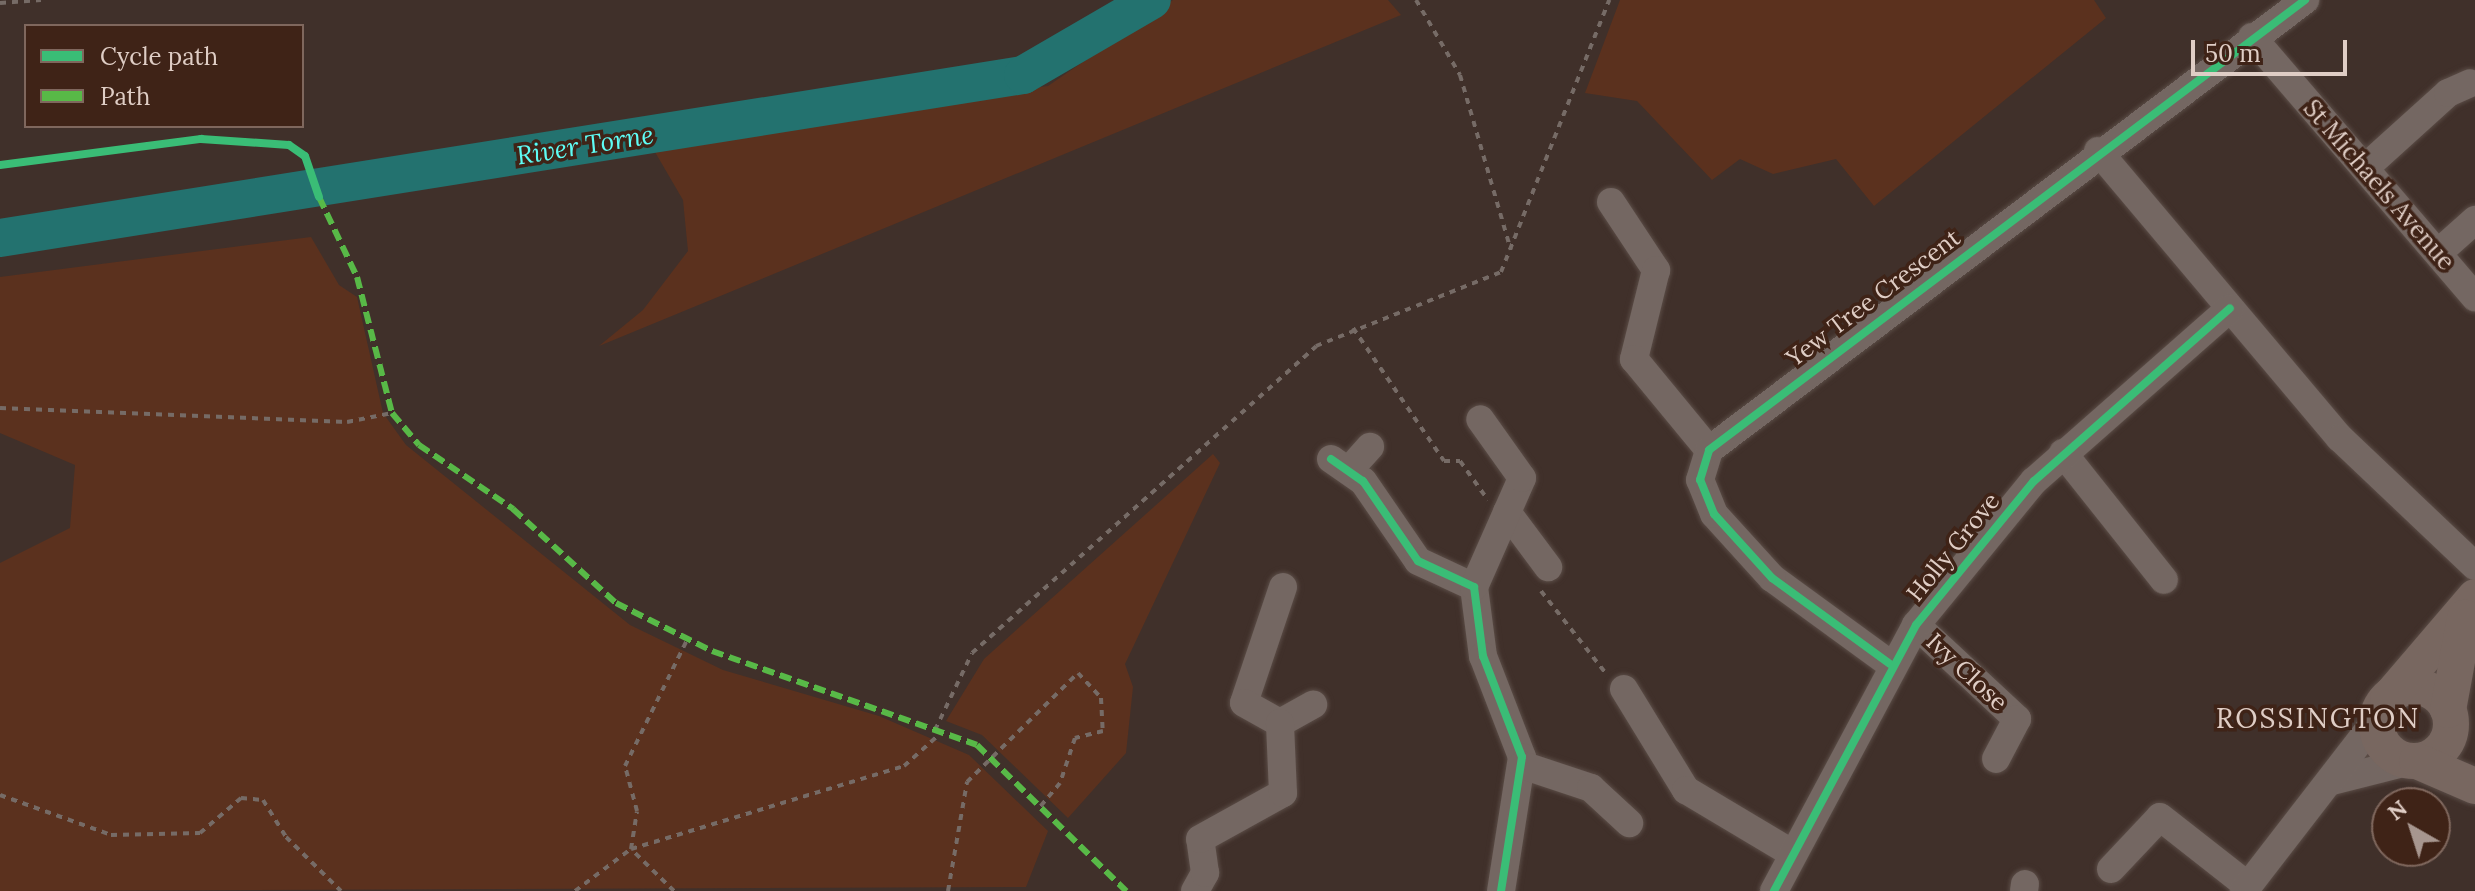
<!DOCTYPE html>
<style>
body{margin:0}
#map{position:relative;width:2475px;height:891px;overflow:hidden;background:#40302a;font-family:Lora,serif}
div>[style]{position:absolute}
[style*='--x']{left:calc(var(--x)*1px);top:calc(var(--y)*1px);width:calc(var(--w)*1px);rotate:calc(var(--a)*1deg)}
.green>*{inset:0;background:#5b311e}
.river>*{height:38px;margin:-19px;padding:0 19px;transform-origin:19px;border-radius:19px;background:#23726f}
.path>*{height:4px;margin-top:-2px;transform-origin:0;background:repeating-linear-gradient(90deg,#766b66 0 6px,transparent 0 12px)}
.roads{filter:drop-shadow(0 0 2px #5a4c46) drop-shadow(0 0 2px #5a4c46)}
.minor>*{height:28px;margin:-14px;padding:0 14px;transform-origin:14px;border-radius:14px;background:#746762}
.major>*{height:36px;margin:-18px;padding:0 18px;transform-origin:18px;border-radius:18px;background:#786760}
.major>.ring{margin:-18px;padding:0;box-sizing:content-box;background:none;border:36px solid #786760;border-radius:50%}
.quiet>*{height:6px;margin-top:-3px;transform-origin:0;background:repeating-linear-gradient(90deg,#58b947 0 12px,transparent 0 18px)}
.cycleway>*{height:8px;margin:-4px;padding:0 4px;transform-origin:4px;border-radius:4px;background:#3abd76}
span{translate:-50% -50%;white-space:nowrap;text-align:center;line-height:1.15;-webkit-text-stroke:7px #3f2317;paint-order:stroke}
.street-label{font-size:24px;color:#dfcdc5}
.water-label{font-size:26px;color:#5efcf5;font-style:italic}
.quarter-label{font-size:28px;color:#dfcdc5;letter-spacing:2px}
.legend{position:absolute;left:24px;top:24px;width:280px;height:104px;box-sizing:border-box;background:#3f2317;border:2px solid #7f675d;margin:0;padding:10px 14px;list-style:none;font-size:24px;color:#dfcdc5}
.legend li{display:flex;align-items:center;gap:16px;height:40px}
.legend b{width:40px;border:2px solid #7f675d}
.north{position:absolute;left:2371px;top:787px;width:80px;height:80px;box-sizing:border-box;background:#3f2317;border:2px solid #7f675d;border-radius:50%;rotate:321deg;font-size:22px;font-weight:700;line-height:32px;text-align:center;color:#dfcdc5}
.north::after{content:'';display:block;margin:auto;width:28px;height:36px;background:#a7968f;clip-path:polygon(50% 0,100% 100%,50% 72%,0 100%)}
.scale{position:absolute;left:2191px;top:40px;width:156px;height:36px;box-sizing:border-box;border:4px solid #dfcdc5;border-top:0;padding-left:10px;font-size:24px;line-height:28px;white-space:nowrap;color:#dfcdc5;-webkit-text-stroke:6px #3f2317;paint-order:stroke}
</style>
<div id="map">
<div class="green">
<i style="clip-path:polygon(1173px 0,1388px 0,1401px 15px,599px 346px,643px 310px,688px 251px,683px 200px,648px 140px,1048px 86px)"></i>
<i style="clip-path:polygon(1620px 0,2094px 0,2106px 18px,1874px 206px,1836px 159px,1773px 174px,1740px 159px,1712px 180px,1637px 101px,1585px 93px)"></i>
<i style="clip-path:polygon(311px 237px,339px 285px,357px 297px,383px 413px,406px 445px,630px 625px,723px 670px,879px 716px,969px 755px,1048px 831px,1026px 887px,0 891px,0 563px,70px 528px,75px 465px,0 433px,0 277px)"></i>
<i style="clip-path:polygon(1213px 454px,1220px 463px,1125px 664px,1133px 687px,1126px 753px,1068px 818px,982px 735px,946px 721px,984px 659px)"></i>
</div>
<div class="river">
<i style="--x:0;--y:238;--w:1036;--a:-9.05"></i>
<i style="--x:1023;--y:75;--w:149;--a:-30.2"></i>
</div>
<div class="path">
<i style="--x:1416;--y:0;--w:87;--a:59.6"></i>
<i style="--x:1460;--y:75;--w:182;--a:73.8"></i>
<i style="--x:0;--y:3;--w:41;--a:-4.2"></i>
<i style="--x:1353;--y:328;--w:161;--a:55.6"></i>
<i style="--x:1444;--y:461;--w:16;--a:0"></i>
<i style="--x:1460;--y:461;--w:48;--a:54.3"></i>
<i style="--x:0;--y:408;--w:347;--a:2.3"></i>
<i style="--x:347;--y:422;--w:46;--a:-11.3"></i>
<i style="--x:1541;--y:591;--w:107;--a:51.8"></i>
<i style="--x:935;--y:730;--w:85;--a:-64.3"></i>
<i style="--x:972;--y:653;--w:461;--a:-41.7"></i>
<i style="--x:1316;--y:346;--w:199;--a:-21.8"></i>
<i style="--x:1501;--y:272;--w:293;--a:-68.3"></i>
<i style="--x:0;--y:795;--w:118;--a:19.8"></i>
<i style="--x:111;--y:835;--w:89;--a:-1.3"></i>
<i style="--x:200;--y:833;--w:54;--a:-40.5"></i>
<i style="--x:241;--y:798;--w:22;--a:5"></i>
<i style="--x:263;--y:800;--w:44;--a:58.1"></i>
<i style="--x:286;--y:837;--w:77;--a:44.5"></i>
<i style="--x:575;--y:891;--w:70;--a:-36.9"></i>
<i style="--x:631;--y:849;--w:285;--a:-16.9"></i>
<i style="--x:904;--y:766;--w:51;--a:-41.8"></i>
<i style="--x:674;--y:891;--w:60;--a:-135.7"></i>
<i style="--x:631;--y:849;--w:38;--a:-81"></i>
<i style="--x:637;--y:811;--w:47;--a:-104.9"></i>
<i style="--x:625;--y:766;--w:143;--a:-63.8"></i>
<i style="--x:948;--y:891;--w:111;--a:-80.1"></i>
<i style="--x:967;--y:782;--w:156;--a:-44.5"></i>
<i style="--x:1078;--y:673;--w:34;--a:47"></i>
<i style="--x:1101;--y:698;--w:33;--a:87"></i>
<i style="--x:1103;--y:731;--w:29;--a:166"></i>
<i style="--x:1075;--y:738;--w:47;--a:108.4"></i>
<i style="--x:1060;--y:783;--w:31;--a:130"></i>
</div>
<div class="roads">
<div class="minor">
<i style="--x:2252;--y:37;--w:343;--a:49.4"></i>
<i style="--x:2098;--y:151;--w:375;--a:49.9"></i>
<i style="--x:2340;--y:438;--w:186;--a:43.5"></i>
<i style="--x:2365;--y:168;--w:112;--a:-42.1"></i>
<i style="--x:2448;--y:93;--w:24;--a:-24"></i>
<i style="--x:1611;--y:202;--w:82;--a:56.5"></i>
<i style="--x:1656;--y:270;--w:92;--a:103.9"></i>
<i style="--x:1634;--y:359;--w:118;--a:50.5"></i>
<i style="--x:2438;--y:253;--w:50;--a:-41.7"></i>
<i style="--x:2063;--y:453;--w:162;--a:51.5"></i>
<i style="--x:1331;--y:459;--w:39;--a:35"></i>
<i style="--x:1363;--y:481;--w:97;--a:55.5"></i>
<i style="--x:1418;--y:561;--w:62;--a:24.9"></i>
<i style="--x:1474;--y:587;--w:70;--a:82.6"></i>
<i style="--x:1483;--y:656;--w:108;--a:68.9"></i>
<i style="--x:1522;--y:757;--w:136;--a:98.9"></i>
<i style="--x:1350;--y:469;--w:30;--a:-48"></i>
<i style="--x:1507;--y:512;--w:69;--a:53.3"></i>
<i style="--x:1283;--y:587;--w:122;--a:108.6"></i>
<i style="--x:1244;--y:703;--w:41;--a:29.1"></i>
<i style="--x:1280;--y:723;--w:38;--a:-29"></i>
<i style="--x:1474;--y:587;--w:119;--a:-66.2"></i>
<i style="--x:1522;--y:478;--w:72;--a:-125.4"></i>
<i style="--x:1916;--y:625;--w:138;--a:42.9"></i>
<i style="--x:2017;--y:719;--w:45;--a:117.7"></i>
<i style="--x:1890;--y:664;--w:146;--a:-143.9"></i>
<i style="--x:1772;--y:578;--w:86;--a:-132.2"></i>
<i style="--x:1714;--y:514;--w:37;--a:-112"></i>
<i style="--x:1700;--y:480;--w:31;--a:-73"></i>
<i style="--x:1709;--y:450;--w:747;--a:-37.05"></i>
<i style="--x:1624;--y:689;--w:119;--a:58.5"></i>
<i style="--x:1686;--y:790;--w:121;--a:30.8"></i>
<i style="--x:1522;--y:765;--w:73;--a:18.4"></i>
<i style="--x:1591;--y:788;--w:52;--a:42.6"></i>
<i style="--x:2332;--y:781;--w:81;--a:-14.2"></i>
<i style="--x:2111;--y:869;--w:71;--a:-46.7"></i>
<i style="--x:2160;--y:817;--w:112;--a:38.1"></i>
<i style="--x:1195;--y:891;--w:21;--a:-61"></i>
<i style="--x:1205;--y:873;--w:34;--a:-98"></i>
<i style="--x:1200;--y:839;--w:95;--a:-29"></i>
<i style="--x:1283;--y:793;--w:70;--a:-92.5"></i>
<i style="--x:1774;--y:891;--w:302;--a:-61.9"></i>
<i style="--x:1916;--y:625;--w:186;--a:-50.7"></i>
<i style="--x:2034;--y:481;--w:261;--a:-41.4"></i>
<i style="--x:2024;--y:891;--w:7;--a:-82"></i>
<i style="--x:2244;--y:891;--w:216;--a:-52.3"></i>
</div>
<div class="major">
<i class="ring" style="left:2377px;top:687px;width:38px;height:38px"></i>
<i style="--x:2388;--y:699;--w:134;--a:-49.5"></i>
<i style="--x:2448;--y:710;--w:94;--a:-79.5"></i>
<i style="--x:2417;--y:761;--w:63;--a:23.3"></i>
</div>
</div>
<div class="quiet">
<i style="--x:319;--y:197;--w:89;--a:64.6"></i>
<i style="--x:357;--y:277;--w:140;--a:75.6"></i>
<i style="--x:392;--y:413;--w:42;--a:49.8"></i>
<i style="--x:419;--y:445;--w:114;--a:34.2"></i>
<i style="--x:513;--y:509;--w:139;--a:42.4"></i>
<i style="--x:616;--y:603;--w:107;--a:26.6"></i>
<i style="--x:712;--y:651;--w:281;--a:19.5"></i>
<i style="--x:977;--y:745;--w:209;--a:44.4"></i>
</div>
<div class="cycleway">
<i style="--x:0;--y:165;--w:203;--a:-7.4"></i>
<i style="--x:201;--y:139;--w:88;--a:3.9"></i>
<i style="--x:289;--y:145;--w:19;--a:35"></i>
<i style="--x:305;--y:156;--w:43;--a:71.1"></i>
<i style="--x:1331;--y:459;--w:39;--a:35"></i>
<i style="--x:1363;--y:481;--w:97;--a:55.5"></i>
<i style="--x:1418;--y:561;--w:62;--a:24.9"></i>
<i style="--x:1474;--y:587;--w:70;--a:82.6"></i>
<i style="--x:1483;--y:656;--w:108;--a:68.9"></i>
<i style="--x:1522;--y:757;--w:136;--a:98.9"></i>
<i style="--x:1890;--y:664;--w:146;--a:-143.9"></i>
<i style="--x:1772;--y:578;--w:86;--a:-132.2"></i>
<i style="--x:1714;--y:514;--w:37;--a:-112"></i>
<i style="--x:1700;--y:480;--w:31;--a:-73"></i>
<i style="--x:1709;--y:450;--w:747;--a:-37.05"></i>
<i style="--x:1774;--y:891;--w:302;--a:-61.9"></i>
<i style="--x:1916;--y:625;--w:186;--a:-50.7"></i>
<i style="--x:2034;--y:481;--w:261;--a:-41.4"></i>
</div>
<div class="street-label">
<span style="left:2379px;top:185px;rotate:49deg">St Michaels Avenue</span>
<span style="left:1873px;top:298px;rotate:-37deg">Yew Tree Crescent</span>
<span style="left:1953px;top:547px;rotate:-51deg">Holly Grove</span>
<span style="left:1967px;top:672px;rotate:43deg">Ivy Close</span>
</div>
<div class="water-label">
<span style="left:585px;top:145px;rotate:-9deg">River Torne</span>
</div>
<div class="quarter-label">
<span style="left:2318px;top:718px">ROSSINGTON</span>
</div>
<ul class="legend">
<li><b style="height:10px;background:#3abd76"></b>Cycle path</li>
<li><b style="height:10px;background:#58b947"></b>Path</li>
</ul>
<div class="north">N</div>
<div class="scale">50 m</div>
</div>
